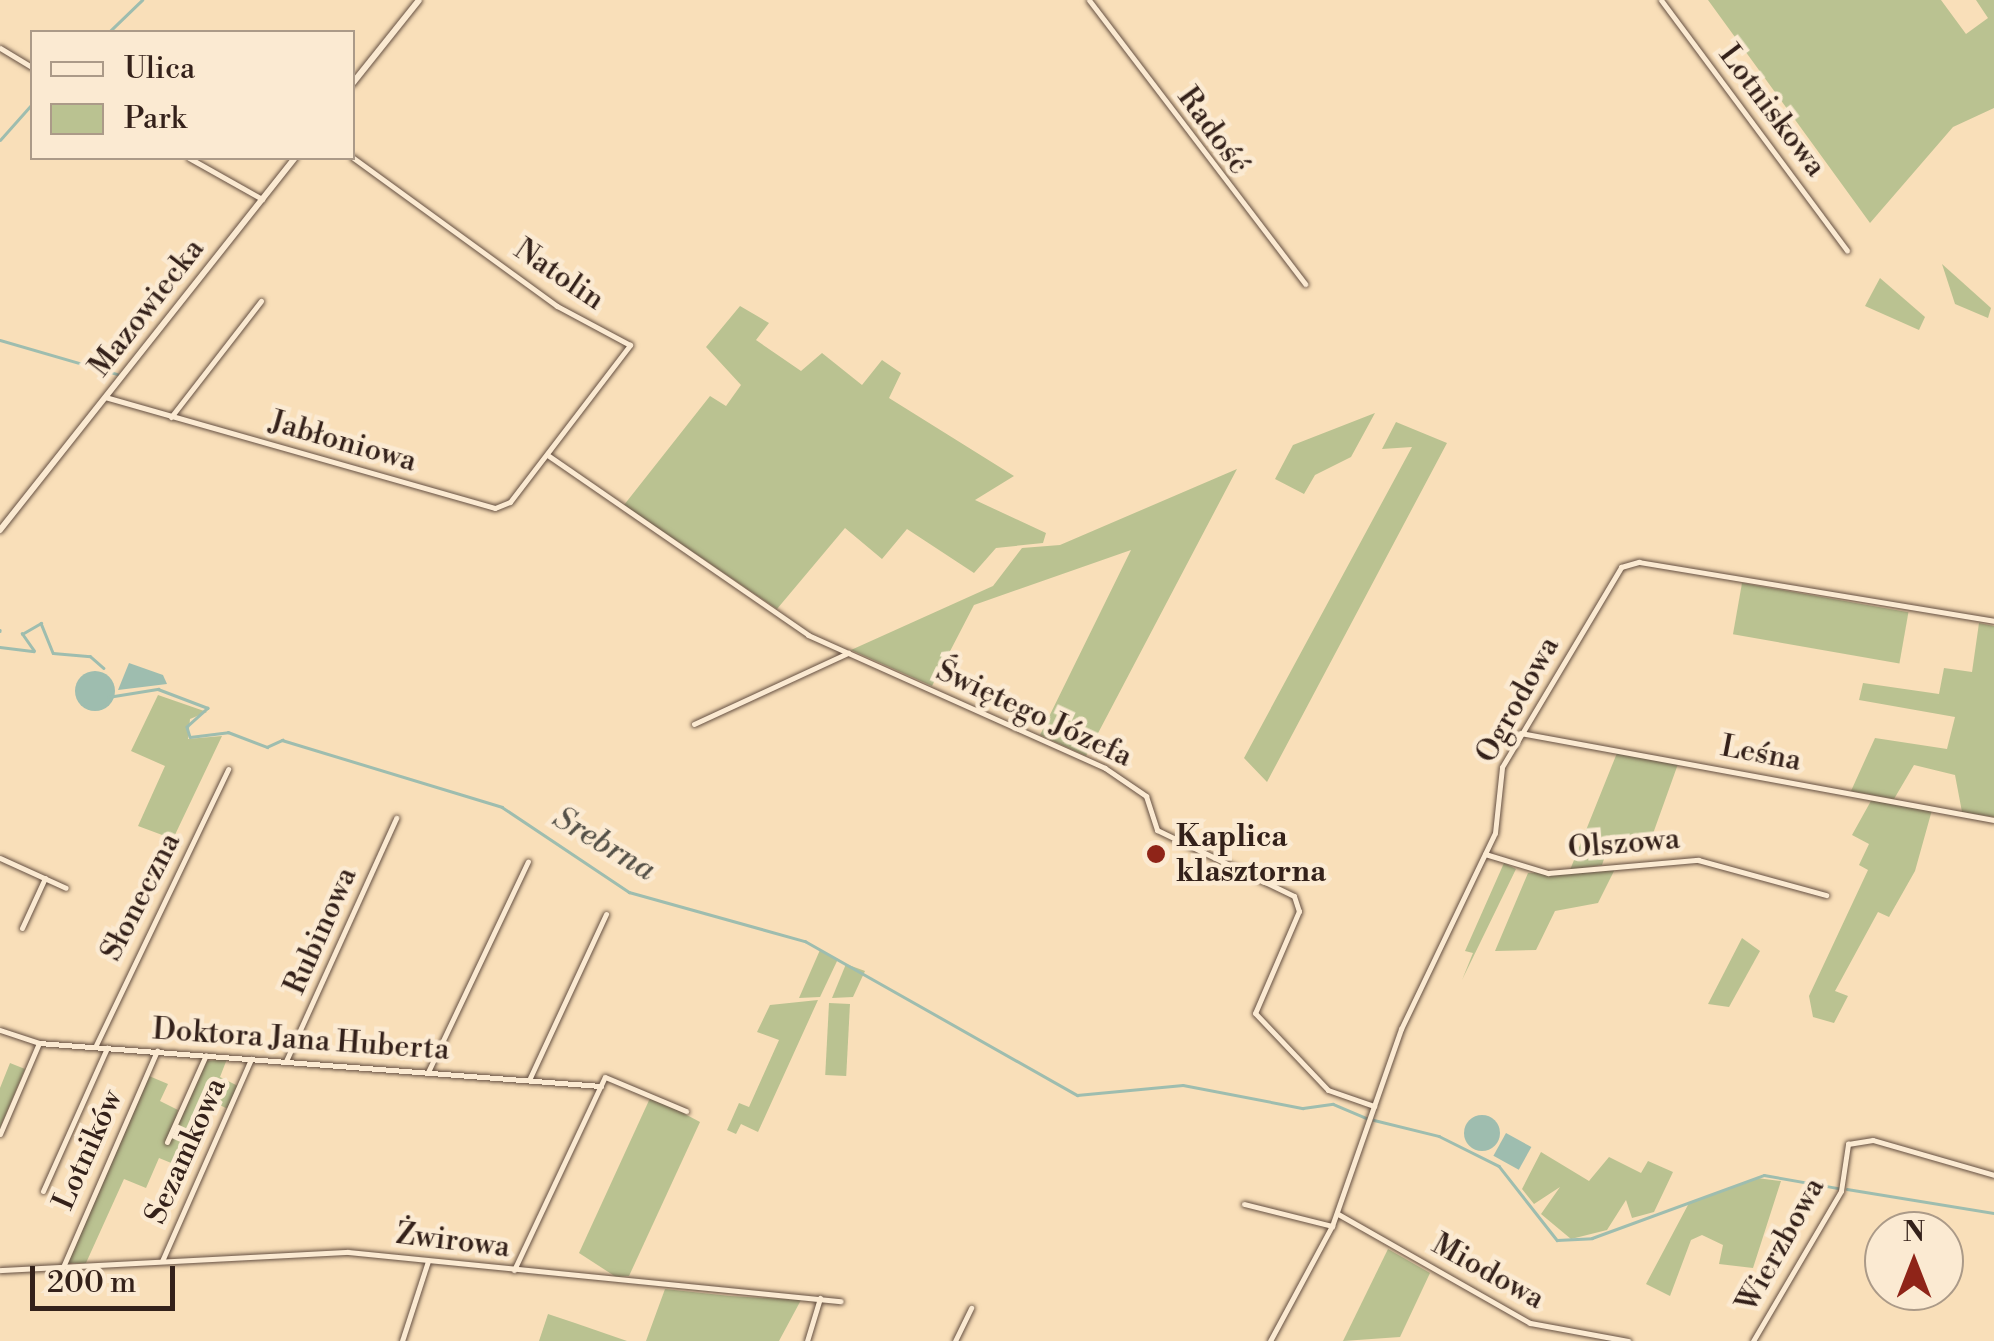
<!DOCTYPE html>
<meta charset="utf-8">
<style>
body{margin:0}
#map{position:relative;width:1994px;height:1341px;overflow:hidden;background:#f9dfb9;font-family:"Libre Bodoni",serif}
div>[style]{position:absolute}
[style*='--x']{left:calc(var(--x)*1px);top:calc(var(--y)*1px);width:calc(var(--w)*1px);rotate:calc(var(--a)*1deg)}
.green>*{inset:0;background:#bac291;transform-origin:0 0}
.water>*{inset:0;background:#9ebdaf;transform-origin:0 0}
.round{border-radius:50%}
.stream>*{height:2.5px;margin:-1.25px;padding:0 1.25px;transform-origin:1.25px;border-radius:1.25px;background:#9ebdaf}
.roads{filter:drop-shadow(0 0 2px #655042) drop-shadow(0 0 2px #655042)}
.minor>*{height:5px;margin:-2.5px;padding:0 2.5px;transform-origin:2.5px;border-radius:2.5px;background:#fbead2}
.tertiary>*{height:6px;margin:-3px;padding:0 3px;transform-origin:3px;border-radius:3px;background:#fbead2}
.dots>*{width:28px;height:28px;translate:-50% -50%;box-sizing:border-box;border:5px solid #fbead2;border-radius:50%}
span{translate:-50% -50%;white-space:nowrap;text-align:center;line-height:1.15;-webkit-text-stroke:9px #fbead2;paint-order:stroke}
.street-label{font-size:30px;color:#34211a}
.poi-label{font-size:30px;color:#34211a;font-weight:700}
.left{translate:0 -50%;text-align:left}
.water-label{font-size:32px;color:#545047;font-style:italic}
.legend{position:absolute;left:30px;top:30px;width:325px;height:130px;box-sizing:border-box;background:#fbead2;border:2px solid #ab9a88;margin:0;padding:12px 18px;list-style:none;font-size:30px;color:#34211a}
.legend li{display:flex;align-items:center;gap:20px;height:50px}
.legend b{width:50px;border:2px solid #ab9a88}
.north{position:absolute;left:1864px;top:1211px;width:100px;height:100px;box-sizing:border-box;background:#fbead2;border:2px solid #ab9a88;border-radius:50%;rotate:0deg;font-size:28px;font-weight:700;line-height:40px;text-align:center;color:#34211a}
.north::after{content:'';display:block;margin:auto;width:35px;height:45px;background:#8f2418;clip-path:polygon(50% 0,100% 100%,50% 72%,0 100%)}
.scale{position:absolute;left:30px;top:1266px;width:145px;height:45px;box-sizing:border-box;border:5px solid #34211a;border-top:0;padding-left:12px;font-size:30px;line-height:35px;white-space:nowrap;color:#34211a;-webkit-text-stroke:8px #fbead2;paint-order:stroke}
</style>
<div id="map">
<div class="green">
<i style="clip-path:polygon(1708px 0,1941px 0,1966px 34px,1988px 18px,1976px 0,1994px 0,1994px 108px,1953px 127px,1870px 223px)"></i>
<i style="clip-path:polygon(1942px 264px,1991px 308px,1988px 318px,1955px 304px)"></i>
<i style="clip-path:polygon(1880px 278px,1925px 317px,1919px 330px,1865px 306px)"></i>
<i style="clip-path:polygon(740px 306px,769px 323px,756px 340px,801px 371px,822px 353px,862px 385px,882px 360px,901px 373px,889px 398px,1014px 476px,975px 500px,1046px 533px,1043px 543px,996px 548px,974px 573px,907px 529px,882px 559px,845px 528px,777px 609px,624px 505px,710px 396px,726px 406px,741px 385px,706px 347px)"></i>
<i style="clip-path:polygon(1375px 413px,1351px 457px,1315px 475px,1304px 494px,1275px 479px,1293px 445px)"></i>
<i style="clip-path:polygon(1396px 422px,1447px 443px,1267px 782px,1244px 758px,1412px 447px,1382px 449px)"></i>
<i style="clip-path:polygon(1237px 469px,1086px 756px,1040px 735px,1131px 550px,974px 605px,932px 686px,851px 650px,993px 586px,1022px 548px,1060px 545px)"></i>
<i style="left:1742px;top:583px;width:169px;height:52px;rotate:10deg"></i>
<i style="clip-path:polygon(1979px 623px,1994px 626px,1994px 817px,1962px 812px,1955px 775px,1914px 765px,1894px 799px,1851px 791px,1875px 738px,1947px 749px,1955px 717px,1859px 700px,1863px 683px,1939px 694px,1944px 668px,1972px 672px)"></i>
<i style="clip-path:polygon(158px 695px,207px 712px,190px 719px,188px 739px,222px 736px,173px 839px,138px 826px,165px 766px,131px 751px)"></i>
<i style="clip-path:polygon(1617px 753px,1678px 764px,1650px 842px,1608px 847px,1602px 865px,1570px 870px)"></i>
<i style="clip-path:polygon(1872px 799px,1932px 810px,1915px 871px,1889px 917px,1878px 912px,1835px 991px,1848px 996px,1834px 1023px,1813px 1017px,1809px 996px,1868px 870px,1859px 865px,1869px 844px,1852px 835px)"></i>
<i style="clip-path:polygon(1504px 863px,1516px 869px,1462px 980px,1473px 953px,1465px 951px)"></i>
<i style="clip-path:polygon(1615px 869px,1598px 903px,1555px 911px,1536px 950px,1495px 951px,1528px 873px)"></i>
<i style="clip-path:polygon(1742px 938px,1760px 951px,1729px 1007px,1708px 1004px)"></i>
<i style="clip-path:polygon(820px 950px,838px 959px,820px 997px,799px 998px)"></i>
<i style="clip-path:polygon(846px 964px,865px 971px,853px 997px,832px 998px)"></i>
<i style="clip-path:polygon(818px 1000px,758px 1132px,741px 1124px,736px 1134px,727px 1130px,739px 1103px,749px 1107px,779px 1040px,757px 1032px,770px 1005px)"></i>
<i style="left:829px;top:1003px;width:21px;height:72px;rotate:3deg"></i>
<i style="clip-path:polygon(227px 1059px,220px 1077px,238px 1086px,228px 1109px,209px 1100px,181px 1167px,159px 1158px,146px 1188px,124px 1179px,86px 1263px,68px 1263px,149px 1076px,168px 1084px,160px 1101px,178px 1110px,169px 1145px,207px 1061px)"></i>
<i style="clip-path:polygon(10px 1063px,25px 1069px,0 1128px,0 1088px)"></i>
<i style="clip-path:polygon(651px 1096px,700px 1122px,629px 1276px,616px 1277px,579px 1253px)"></i>
<i style="clip-path:polygon(1541px 1152px,1589px 1181px,1609px 1157px,1641px 1173px,1648px 1161px,1673px 1172px,1654px 1212px,1632px 1218px,1626px 1200px,1607px 1230px,1571px 1239px,1541px 1214px,1560px 1187px,1534px 1204px,1522px 1189px)"></i>
<i style="clip-path:polygon(1757px 1178px,1781px 1181px,1753px 1268px,1719px 1264px,1723px 1245px,1702px 1235px,1691px 1240px,1670px 1296px,1646px 1284px,1689px 1203px)"></i>
<i style="clip-path:polygon(1388px 1249px,1430px 1273px,1400px 1337px,1343px 1341px)"></i>
<i style="clip-path:polygon(665px 1289px,730px 1296px,801px 1300px,779px 1341px,646px 1341px)"></i>
<i style="clip-path:polygon(548px 1314px,575px 1323px,627px 1341px,539px 1341px)"></i>
</div>
<div class="water">
<i style="clip-path:polygon(129px 663px,163px 675px,167px 684px,118px 690px)"></i>
<i class="round" style="left:75px;top:671px;width:40px;height:40px"></i>
<i class="round" style="left:1464px;top:1115px;width:36px;height:36px"></i>
<i style="left:1506px;top:1133px;width:29px;height:26px;rotate:29deg"></i>
</div>
<div class="stream">
<i style="--x:109;--y:32;--w:46;--a:-44.1"></i>
<i style="--x:0;--y:140;--w:48;--a:-48.4"></i>
<i style="--x:0;--y:340;--w:122;--a:16.2"></i>
<i style="--x:0;--y:630;--w:1;--a:90"></i>
<i style="--x:0;--y:647;--w:34;--a:7"></i>
<i style="--x:34;--y:651;--w:21;--a:-125"></i>
<i style="--x:22;--y:634;--w:22;--a:-30"></i>
<i style="--x:41;--y:623;--w:32;--a:68"></i>
<i style="--x:53;--y:653;--w:37;--a:5"></i>
<i style="--x:90;--y:656;--w:18;--a:41"></i>
<i style="--x:108;--y:697;--w:51;--a:-9.1"></i>
<i style="--x:158;--y:689;--w:53;--a:20.8"></i>
<i style="--x:208;--y:708;--w:28;--a:138"></i>
<i style="--x:187;--y:727;--w:10;--a:73"></i>
<i style="--x:190;--y:737;--w:38;--a:-7"></i>
<i style="--x:228;--y:732;--w:42;--a:21"></i>
<i style="--x:267;--y:747;--w:17;--a:-25"></i>
<i style="--x:282;--y:740;--w:230;--a:16.9"></i>
<i style="--x:502;--y:807;--w:153;--a:33.8"></i>
<i style="--x:629;--y:892;--w:183;--a:15.6"></i>
<i style="--x:805;--y:941;--w:313;--a:29.5"></i>
<i style="--x:1077;--y:1095;--w:106;--a:-5.4"></i>
<i style="--x:1183;--y:1085;--w:122;--a:10.9"></i>
<i style="--x:1303;--y:1108;--w:30;--a:-8"></i>
<i style="--x:1333;--y:1104;--w:36;--a:23"></i>
<i style="--x:1374;--y:1120;--w:67;--a:13.8"></i>
<i style="--x:1439;--y:1136;--w:67;--a:26.6"></i>
<i style="--x:1499;--y:1166;--w:94;--a:51.9"></i>
<i style="--x:1557;--y:1240;--w:35;--a:-3"></i>
<i style="--x:1592;--y:1238;--w:183;--a:-20.1"></i>
<i style="--x:1764;--y:1175;--w:75;--a:10"></i>
<i style="--x:1847;--y:1189;--w:149;--a:9.3"></i>
</div>
<div class="roads">
<div class="minor">
<i style="--x:1089;--y:0;--w:357;--a:52.7"></i>
<i style="--x:1661;--y:0;--w:312;--a:53.4"></i>
<i style="--x:0;--y:48;--w:37;--a:31"></i>
<i style="--x:189;--y:158;--w:84;--a:29.3"></i>
<i style="--x:105;--y:397;--w:405;--a:15.9"></i>
<i style="--x:495;--y:508;--w:16;--a:-22"></i>
<i style="--x:510;--y:502;--w:198;--a:-52.6"></i>
<i style="--x:630;--y:345;--w:83;--a:-151.9"></i>
<i style="--x:557;--y:306;--w:253;--a:-144"></i>
<i style="--x:171;--y:417;--w:147;--a:-52.2"></i>
<i style="--x:549;--y:456;--w:315;--a:34.6"></i>
<i style="--x:808;--y:635;--w:325;--a:24.1"></i>
<i style="--x:1105;--y:768;--w:50;--a:34.3"></i>
<i style="--x:1146;--y:796;--w:36;--a:72"></i>
<i style="--x:1157;--y:830;--w:152;--a:25.7"></i>
<i style="--x:1294;--y:896;--w:16;--a:72"></i>
<i style="--x:1299;--y:911;--w:111;--a:113.3"></i>
<i style="--x:1255;--y:1013;--w:106;--a:46.5"></i>
<i style="--x:1328;--y:1090;--w:49;--a:19.2"></i>
<i style="--x:694;--y:724;--w:170;--a:-24.8"></i>
<i style="--x:1520;--y:733;--w:482;--a:10.4"></i>
<i style="--x:1485;--y:854;--w:66;--a:16.8"></i>
<i style="--x:1548;--y:873;--w:151;--a:-5"></i>
<i style="--x:1698;--y:860;--w:133;--a:15.3"></i>
<i style="--x:0;--y:858;--w:72;--a:24.4"></i>
<i style="--x:22;--y:928;--w:55;--a:-65.3"></i>
<i style="--x:0;--y:1030;--w:41;--a:18.4"></i>
<i style="--x:39;--y:1043;--w:564;--a:4.38"></i>
<i style="--x:96;--y:1045;--w:306;--a:-64.4"></i>
<i style="--x:286;--y:1061;--w:267;--a:-65.6"></i>
<i style="--x:428;--y:1072;--w:233;--a:-64.6"></i>
<i style="--x:529;--y:1080;--w:183;--a:-65.1"></i>
<i style="--x:0;--y:1134;--w:99;--a:-66.8"></i>
<i style="--x:167;--y:1142;--w:95;--a:-65.9"></i>
<i style="--x:43;--y:1191;--w:157;--a:-65.9"></i>
<i style="--x:1244;--y:1204;--w:91;--a:14"></i>
<i style="--x:1338;--y:1214;--w:221;--a:29.6"></i>
<i style="--x:1530;--y:1323;--w:100;--a:10.4"></i>
<i style="--x:162;--y:1261;--w:221;--a:-66.2"></i>
<i style="--x:63;--y:1267;--w:236;--a:-66.5"></i>
<i style="--x:0;--y:1270;--w:348;--a:-3"></i>
<i style="--x:348;--y:1252;--w:495;--a:5.7"></i>
<i style="--x:514;--y:1270;--w:213;--a:-64.8"></i>
<i style="--x:605;--y:1077;--w:88;--a:22.8"></i>
<i style="--x:402;--y:1341;--w:84;--a:-72"></i>
<i style="--x:807;--y:1341;--w:45;--a:-73.2"></i>
<i style="--x:955;--y:1341;--w:37;--a:-64"></i>
<i style="--x:1270;--y:1341;--w:131;--a:-61.7"></i>
<i style="--x:1332;--y:1226;--w:209;--a:-70.7"></i>
<i style="--x:1401;--y:1029;--w:217;--a:-64.4"></i>
<i style="--x:1495;--y:833;--w:66;--a:-83.9"></i>
<i style="--x:1502;--y:767;--w:233;--a:-59.2"></i>
<i style="--x:1621;--y:567;--w:19;--a:-16"></i>
<i style="--x:1639;--y:562;--w:360;--a:9.4"></i>
<i style="--x:1753;--y:1341;--w:174;--a:-59.6"></i>
<i style="--x:1841;--y:1191;--w:48;--a:-81.5"></i>
<i style="--x:1848;--y:1144;--w:25;--a:-9"></i>
<i style="--x:1873;--y:1140;--w:126;--a:16.1"></i>
</div>
<div class="tertiary">
<i style="--x:352;--y:84;--w:107;--a:-51.4"></i>
<i style="--x:0;--y:530;--w:475;--a:-51.6"></i>
</div>
</div>
<div class="dots">
<i style="left:1156px;top:854px;background:#8f2418"></i>
</div>
<div class="street-label">
<span style="left:1772px;top:111px;rotate:53deg">Lotniskowa</span>
<span style="left:1213px;top:131px;rotate:54deg">Radość</span>
<span style="left:559px;top:275px;rotate:34deg">Natolin</span>
<span style="left:147px;top:308px;rotate:-52deg">Mazowiecka</span>
<span style="left:343px;top:442px;rotate:16deg">Jabłoniowa</span>
<span style="left:1518px;top:700px;rotate:-61deg">Ogrodowa</span>
<span style="left:1034px;top:714px;rotate:25deg">Świętego Józefa</span>
<span style="left:1761px;top:754px;rotate:11deg">Leśna</span>
<span style="left:1624px;top:844px;rotate:-5deg">Olszowa</span>
<span style="left:141px;top:897px;rotate:-63deg">Słoneczna</span>
<span style="left:321px;top:931px;rotate:-66deg">Rubinowa</span>
<span style="left:301px;top:1040px;rotate:4deg">Doktora Jana Huberta</span>
<span style="left:88px;top:1150px;rotate:-66deg">Lotników</span>
<span style="left:186px;top:1151px;rotate:-66deg">Sezamkowa</span>
<span style="left:453px;top:1241px;rotate:7deg">Żwirowa</span>
<span style="left:1781px;top:1245px;rotate:-61deg">Wierzbowa</span>
<span style="left:1488px;top:1272px;rotate:29deg">Miodowa</span>
</div>
<div class="poi-label">
<span class="left" style="left:1176px;top:854px">Kaplica<br>klasztorna</span>
</div>
<div class="water-label">
<span style="left:604px;top:844px;rotate:31deg">Srebrna</span>
</div>
<ul class="legend">
<li><b style="height:12px;background:#fbead2"></b>Ulica</li>
<li><b style="height:28px;background:#bac291"></b>Park</li>
</ul>
<div class="north">N</div>
<div class="scale">200 m</div>
</div>
